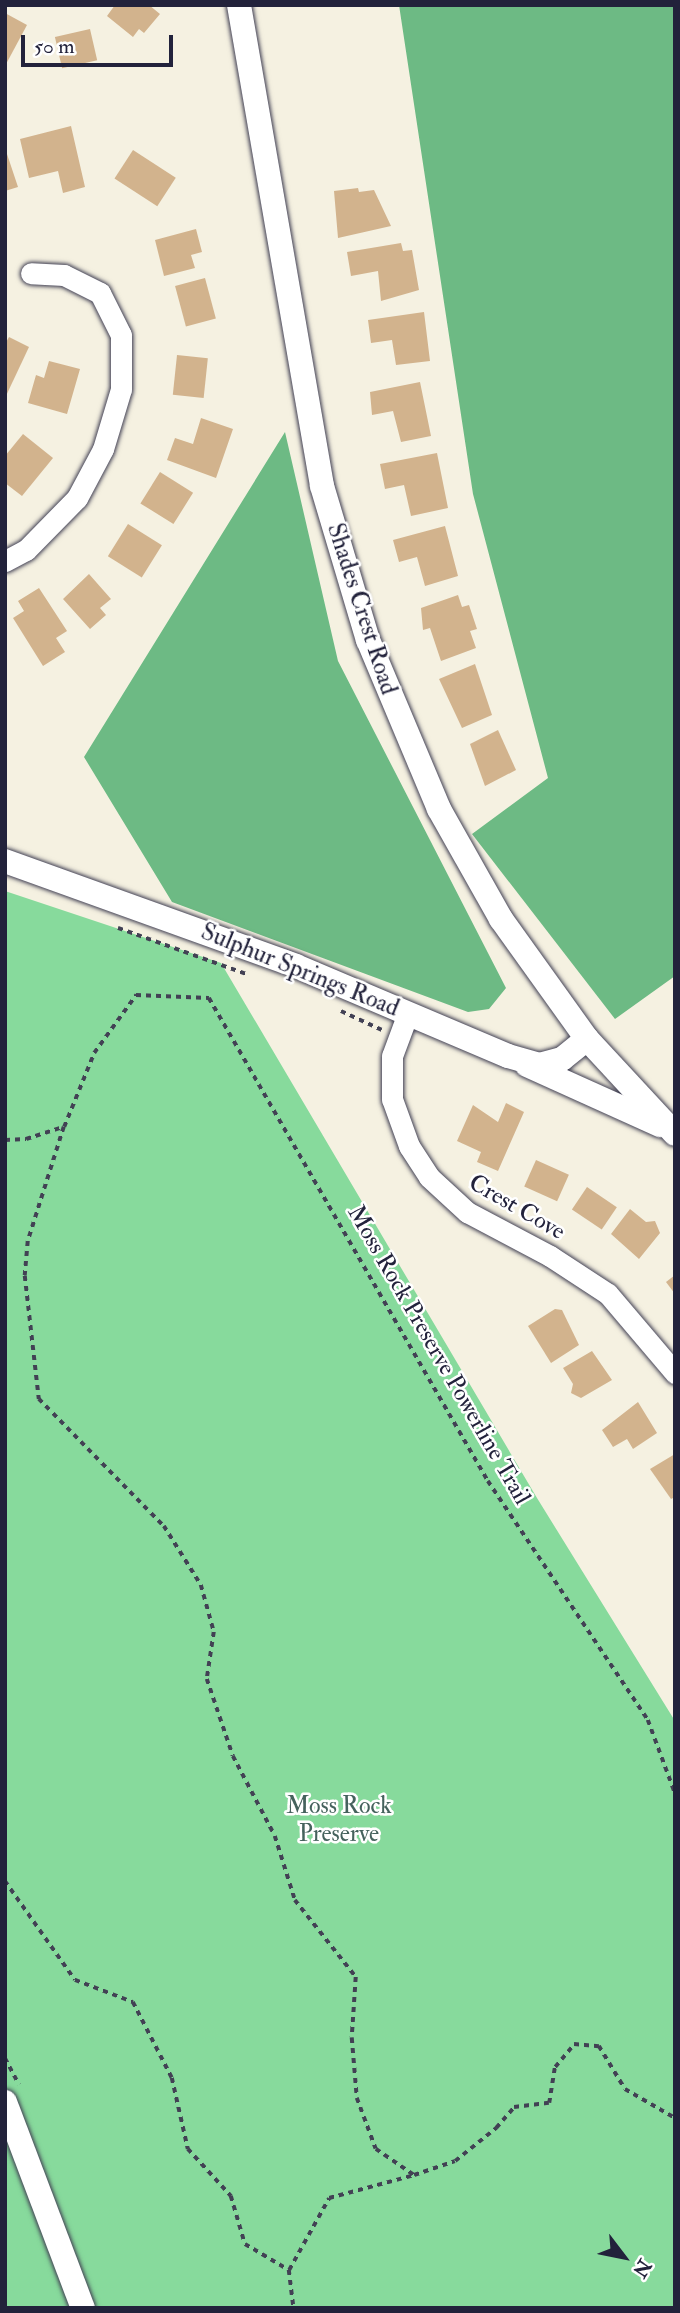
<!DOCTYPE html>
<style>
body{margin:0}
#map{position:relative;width:680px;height:2313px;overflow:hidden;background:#f5f1e1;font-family:"IM FELL Double Pica",serif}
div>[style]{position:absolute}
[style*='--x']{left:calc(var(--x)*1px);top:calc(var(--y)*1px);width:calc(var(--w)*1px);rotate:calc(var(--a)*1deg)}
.green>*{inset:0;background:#87da9c}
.forest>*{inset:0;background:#6dba84}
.building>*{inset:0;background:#d2b38d;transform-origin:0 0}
.path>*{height:3.5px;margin-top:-1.75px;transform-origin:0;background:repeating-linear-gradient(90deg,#424154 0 5px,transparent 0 10px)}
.roads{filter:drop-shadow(0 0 2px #424154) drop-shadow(0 0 2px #424154)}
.minor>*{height:21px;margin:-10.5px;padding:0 10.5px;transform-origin:10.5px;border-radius:10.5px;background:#fff}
.tertiary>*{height:24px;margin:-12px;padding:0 12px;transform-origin:12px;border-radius:12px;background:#fff}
span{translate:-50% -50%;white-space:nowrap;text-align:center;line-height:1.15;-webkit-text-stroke:5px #fff;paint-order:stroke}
.street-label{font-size:24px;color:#22223b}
.park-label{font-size:24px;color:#45625d}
.frame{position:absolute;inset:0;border:7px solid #22223b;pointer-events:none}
.north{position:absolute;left:589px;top:2222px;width:70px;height:70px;-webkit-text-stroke:5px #fff;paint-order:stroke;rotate:122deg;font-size:19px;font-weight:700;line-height:28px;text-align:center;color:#22223b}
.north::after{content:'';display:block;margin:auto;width:24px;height:32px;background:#22223b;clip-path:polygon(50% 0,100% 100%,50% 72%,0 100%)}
.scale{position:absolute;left:21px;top:35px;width:152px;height:32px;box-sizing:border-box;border:4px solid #22223b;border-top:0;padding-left:9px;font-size:21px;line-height:24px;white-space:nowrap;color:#22223b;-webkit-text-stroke:5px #fff;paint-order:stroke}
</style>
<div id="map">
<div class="green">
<i style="clip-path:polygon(5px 891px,221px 963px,537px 1498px,675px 1721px,675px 2308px,5px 2308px)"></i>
</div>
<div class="forest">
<i style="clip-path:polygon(399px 5px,675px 5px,675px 976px,615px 1019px,472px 834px,548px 778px,473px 494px)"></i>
<i style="clip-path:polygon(285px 432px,338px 661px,506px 988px,489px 1009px,468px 1012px,172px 902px,84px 757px)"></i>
</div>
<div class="building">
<i style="clip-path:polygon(115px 5px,149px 5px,160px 14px,144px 33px,139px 29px,133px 37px,107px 16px)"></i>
<i style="clip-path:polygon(5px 13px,27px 25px,5px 66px)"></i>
<i style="left:90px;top:29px;width:32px;height:36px;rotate:77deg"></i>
<i style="clip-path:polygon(71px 126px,85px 187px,63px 193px,58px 171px,29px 178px,20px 139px)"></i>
<i style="clip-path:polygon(5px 148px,18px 187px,5px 191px)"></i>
<i style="left:133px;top:150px;width:51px;height:34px;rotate:33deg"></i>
<i style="clip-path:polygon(358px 188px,359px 192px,374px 190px,391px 226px,338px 238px,334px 191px)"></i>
<i style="clip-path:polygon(196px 229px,202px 252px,191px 255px,195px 268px,164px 276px,155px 240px)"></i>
<i style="clip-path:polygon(401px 243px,403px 251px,412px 250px,419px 290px,381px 301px,378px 271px,351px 276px,347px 252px)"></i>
<i style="left:205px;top:278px;width:42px;height:31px;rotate:75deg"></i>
<i style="clip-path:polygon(424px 312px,430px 361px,396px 365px,392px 340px,371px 343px,368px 320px)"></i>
<i style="clip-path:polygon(9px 337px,29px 347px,5px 398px,5px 344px)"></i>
<i style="left:177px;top:355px;width:31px;height:40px;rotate:6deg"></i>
<i style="clip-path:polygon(49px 361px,80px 369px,67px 414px,28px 403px,36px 375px,44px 378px)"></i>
<i style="clip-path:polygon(420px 382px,431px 436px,401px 442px,393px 411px,372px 415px,370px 392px)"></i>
<i style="clip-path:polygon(201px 418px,233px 429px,216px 478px,167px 460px,175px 438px,193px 444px)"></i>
<i style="clip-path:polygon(23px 434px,53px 458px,22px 496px,5px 483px,5px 456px)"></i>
<i style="clip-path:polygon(437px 453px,448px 508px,411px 516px,404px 485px,385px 489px,380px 464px)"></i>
<i style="left:160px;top:472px;width:39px;height:37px;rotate:32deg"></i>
<i style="left:128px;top:524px;width:40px;height:38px;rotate:32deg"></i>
<i style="clip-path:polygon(445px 526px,458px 576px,425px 586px,417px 557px,399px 562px,393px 540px)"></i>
<i style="clip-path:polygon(89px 574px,111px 599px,100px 608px,106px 615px,90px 629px,63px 599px)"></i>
<i style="clip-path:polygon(39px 588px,67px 631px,56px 638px,65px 652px,43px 666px,13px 618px,24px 611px,18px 601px)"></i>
<i style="clip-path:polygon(458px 595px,462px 607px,469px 605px,477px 629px,470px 631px,476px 648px,441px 661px,430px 628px,423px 630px,421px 608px)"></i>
<i style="clip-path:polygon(475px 664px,492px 715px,462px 728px,439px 679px)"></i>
<i style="clip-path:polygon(498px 730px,516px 770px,485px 786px,470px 744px)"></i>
<i style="clip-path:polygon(506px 1103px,524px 1112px,498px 1171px,477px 1162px,481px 1152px,457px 1141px,473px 1105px,498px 1122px)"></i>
<i style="left:536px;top:1160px;width:36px;height:29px;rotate:24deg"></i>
<i style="left:587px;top:1187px;width:36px;height:27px;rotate:34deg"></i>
<i style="clip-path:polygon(630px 1209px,646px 1222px,655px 1221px,660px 1233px,639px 1259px,611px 1234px)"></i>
<i style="clip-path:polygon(675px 1275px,675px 1294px,666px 1282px)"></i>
<i style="clip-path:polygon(555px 1309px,562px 1310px,579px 1345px,551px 1363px,528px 1326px)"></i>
<i style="clip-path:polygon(592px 1351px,612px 1380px,581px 1398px,571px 1393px,573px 1384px,563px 1368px)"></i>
<i style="clip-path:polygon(638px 1402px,657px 1433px,633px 1449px,627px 1439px,613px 1447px,602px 1430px)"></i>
<i style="clip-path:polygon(675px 1454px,675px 1497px,671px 1499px,650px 1469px)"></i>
</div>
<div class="path">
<i style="--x:118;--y:928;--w:139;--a:19.7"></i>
<i style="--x:341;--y:1011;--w:45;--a:24.9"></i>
<i style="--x:64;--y:1127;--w:80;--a:-67.9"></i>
<i style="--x:94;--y:1053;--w:72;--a:-54.1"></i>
<i style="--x:136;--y:995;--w:73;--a:2.4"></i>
<i style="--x:209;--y:998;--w:558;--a:59.99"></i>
<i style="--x:488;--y:1481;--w:288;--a:56.2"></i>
<i style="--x:648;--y:1720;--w:78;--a:69.7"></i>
<i style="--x:5;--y:1140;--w:21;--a:-3"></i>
<i style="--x:26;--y:1139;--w:40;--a:-18"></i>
<i style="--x:64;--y:1127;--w:120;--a:107.5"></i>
<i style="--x:28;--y:1241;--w:35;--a:95"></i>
<i style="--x:25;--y:1276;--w:124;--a:83.5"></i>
<i style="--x:39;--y:1399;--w:178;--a:45.5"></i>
<i style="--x:164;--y:1526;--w:70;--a:57.9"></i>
<i style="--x:201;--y:1585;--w:49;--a:74.5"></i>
<i style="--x:214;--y:1632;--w:48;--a:98.5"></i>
<i style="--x:207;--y:1679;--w:81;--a:71.3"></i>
<i style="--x:233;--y:1756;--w:90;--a:62.3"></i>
<i style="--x:275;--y:1836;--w:67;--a:72.6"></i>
<i style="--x:295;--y:1900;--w:98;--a:51.6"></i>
<i style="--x:356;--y:1977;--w:61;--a:93.8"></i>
<i style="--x:352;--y:2038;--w:60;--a:85.2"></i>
<i style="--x:357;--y:2098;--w:54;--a:69.6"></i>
<i style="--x:376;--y:2149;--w:46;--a:34.4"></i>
<i style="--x:414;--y:2175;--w:43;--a:-18.9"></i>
<i style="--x:455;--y:2161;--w:53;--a:-38.8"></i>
<i style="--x:496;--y:2128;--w:28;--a:-49"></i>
<i style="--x:514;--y:2107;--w:35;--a:-7"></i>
<i style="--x:549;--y:2103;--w:36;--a:-81"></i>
<i style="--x:555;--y:2067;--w:30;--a:-50"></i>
<i style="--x:574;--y:2044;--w:25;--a:5"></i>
<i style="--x:599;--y:2046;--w:50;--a:58.8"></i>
<i style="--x:625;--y:2089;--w:58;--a:30.1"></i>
<i style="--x:5;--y:1881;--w:121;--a:54.7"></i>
<i style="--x:75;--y:1980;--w:62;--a:20.8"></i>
<i style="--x:133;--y:2002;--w:85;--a:62.8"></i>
<i style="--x:172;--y:2078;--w:73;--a:77.3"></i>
<i style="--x:188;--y:2149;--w:64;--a:47.5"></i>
<i style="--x:231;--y:2196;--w:50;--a:73.7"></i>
<i style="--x:245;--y:2244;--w:51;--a:30.6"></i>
<i style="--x:289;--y:2270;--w:38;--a:83"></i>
<i style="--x:5;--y:2058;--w:30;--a:62"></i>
<i style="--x:289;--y:2270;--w:82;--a:-60.9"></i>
<i style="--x:329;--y:2198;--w:88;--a:-15.1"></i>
</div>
<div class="roads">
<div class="minor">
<i style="--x:5;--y:561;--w:24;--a:-28"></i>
<i style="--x:26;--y:550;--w:73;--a:-45.6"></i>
<i style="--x:77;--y:498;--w:55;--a:-62"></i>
<i style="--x:103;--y:449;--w:63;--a:-73.3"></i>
<i style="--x:121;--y:389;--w:54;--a:-90"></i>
<i style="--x:121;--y:335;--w:47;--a:-116.6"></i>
<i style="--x:100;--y:293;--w:40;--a:-153.4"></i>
<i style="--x:64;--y:275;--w:33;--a:-177"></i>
<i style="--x:408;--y:1013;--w:46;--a:110.4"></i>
<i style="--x:392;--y:1056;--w:43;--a:90"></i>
<i style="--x:392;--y:1099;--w:50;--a:70.1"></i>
<i style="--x:409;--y:1146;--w:37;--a:57"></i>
<i style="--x:429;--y:1177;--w:52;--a:42.6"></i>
<i style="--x:467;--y:1212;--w:94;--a:27.9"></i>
<i style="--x:550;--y:1256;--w:69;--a:33.2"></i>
<i style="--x:608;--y:1294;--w:104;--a:49.7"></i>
</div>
<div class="tertiary">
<i style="--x:239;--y:5;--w:488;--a:80.2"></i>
<i style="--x:322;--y:486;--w:161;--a:73.4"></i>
<i style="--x:368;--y:640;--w:183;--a:67.2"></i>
<i style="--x:439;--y:809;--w:126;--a:60.6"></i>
<i style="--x:501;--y:919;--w:148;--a:54.4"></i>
<i style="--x:587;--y:1039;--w:129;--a:47.2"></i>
<i style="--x:5;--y:861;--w:309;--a:19.8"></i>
<i style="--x:296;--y:966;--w:230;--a:23"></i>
<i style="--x:508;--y:1056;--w:32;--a:16"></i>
<i style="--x:539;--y:1065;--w:24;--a:-15"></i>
<i style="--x:562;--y:1059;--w:32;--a:-39"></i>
<i style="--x:527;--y:1065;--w:146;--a:24.3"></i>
<i style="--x:5;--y:2102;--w:220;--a:69.3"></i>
</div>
</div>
<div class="street-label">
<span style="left:362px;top:609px;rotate:72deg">Shades Crest Road</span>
<span style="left:300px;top:970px;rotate:22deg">Sulphur Springs Road</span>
<span style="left:517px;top:1207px;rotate:30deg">Crest Cove</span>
<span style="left:439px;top:1355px;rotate:60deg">Moss Rock Preserve Powerline Trail</span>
</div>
<div class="park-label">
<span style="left:339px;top:1820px">Moss Rock<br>Preserve</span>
</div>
<div class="frame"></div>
<div class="north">N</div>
<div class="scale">50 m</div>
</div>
